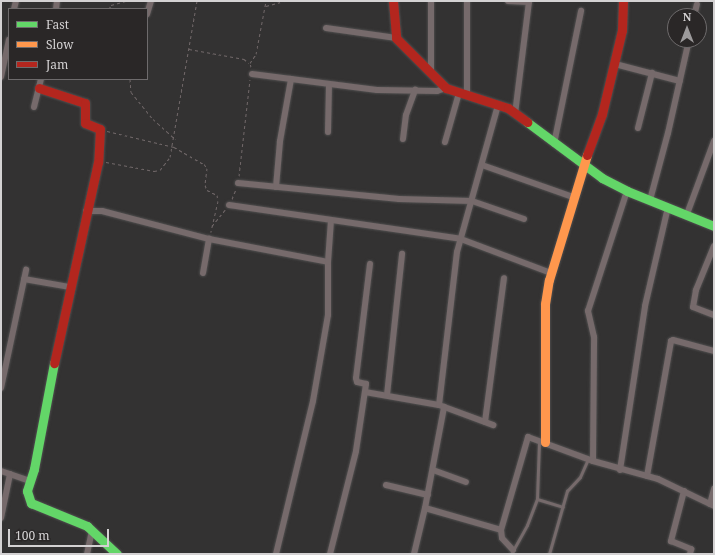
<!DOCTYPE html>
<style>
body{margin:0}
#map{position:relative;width:715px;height:555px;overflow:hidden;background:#333232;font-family:"Noto Serif",serif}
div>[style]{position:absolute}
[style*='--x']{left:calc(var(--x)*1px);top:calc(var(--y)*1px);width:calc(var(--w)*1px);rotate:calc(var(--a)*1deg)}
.path>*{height:1px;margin-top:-0.5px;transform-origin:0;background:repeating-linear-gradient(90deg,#716869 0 3px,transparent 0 6px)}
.roads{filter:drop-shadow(0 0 1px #504f4f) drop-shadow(0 0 1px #504f4f)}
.lane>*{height:3px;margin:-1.5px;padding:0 1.5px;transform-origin:1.5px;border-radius:1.5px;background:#766a6b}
.street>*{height:6px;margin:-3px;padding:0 3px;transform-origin:3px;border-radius:3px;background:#766a6b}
.fast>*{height:9px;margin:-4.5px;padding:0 4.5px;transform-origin:4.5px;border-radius:4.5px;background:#63d668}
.slow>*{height:9px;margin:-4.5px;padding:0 4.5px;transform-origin:4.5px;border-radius:4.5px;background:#ff974d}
.jam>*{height:9px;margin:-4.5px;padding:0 4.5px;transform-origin:4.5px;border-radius:4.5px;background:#b3261e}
span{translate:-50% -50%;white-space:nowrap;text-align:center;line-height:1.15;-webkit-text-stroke:3px #2a2727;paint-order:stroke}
.frame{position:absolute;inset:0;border:2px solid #d4d2d3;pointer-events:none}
.legend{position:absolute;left:8px;top:8px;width:140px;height:72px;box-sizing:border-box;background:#2a2727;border:1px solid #6e6b6c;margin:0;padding:5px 7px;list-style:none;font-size:12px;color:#d4d2d3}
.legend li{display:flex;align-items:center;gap:8px;height:20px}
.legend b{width:20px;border:1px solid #6e6b6c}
.north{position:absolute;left:667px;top:8px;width:40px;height:40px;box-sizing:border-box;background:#2a2727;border:1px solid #6e6b6c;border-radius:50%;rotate:0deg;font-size:11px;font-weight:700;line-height:16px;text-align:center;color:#d4d2d3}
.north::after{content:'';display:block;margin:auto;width:14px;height:18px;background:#9c9a9b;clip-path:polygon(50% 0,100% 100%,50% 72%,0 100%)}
.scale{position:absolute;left:8px;top:529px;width:101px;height:18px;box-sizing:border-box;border:2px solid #d4d2d3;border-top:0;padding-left:5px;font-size:12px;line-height:14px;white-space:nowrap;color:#d4d2d3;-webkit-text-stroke:3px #2a2727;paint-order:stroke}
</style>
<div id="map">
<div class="path">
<i style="--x:266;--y:6;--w:20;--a:-15"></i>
<i style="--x:109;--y:9;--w:4;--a:-63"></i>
<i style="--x:111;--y:5;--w:16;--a:-15"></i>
<i style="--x:189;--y:49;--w:56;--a:10.3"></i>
<i style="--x:244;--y:59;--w:6;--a:39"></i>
<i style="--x:251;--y:67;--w:4;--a:-104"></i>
<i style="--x:250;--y:63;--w:11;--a:-56"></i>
<i style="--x:256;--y:54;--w:54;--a:-79.3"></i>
<i style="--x:130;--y:79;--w:13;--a:86"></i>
<i style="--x:131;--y:92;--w:35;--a:51"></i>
<i style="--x:153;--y:119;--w:30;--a:42"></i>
<i style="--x:107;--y:131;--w:69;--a:13.4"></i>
<i style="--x:174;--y:147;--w:34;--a:30"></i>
<i style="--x:204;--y:164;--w:5;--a:53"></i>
<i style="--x:207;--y:168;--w:17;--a:97"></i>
<i style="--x:205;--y:185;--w:5;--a:68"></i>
<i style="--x:207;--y:190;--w:11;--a:27"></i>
<i style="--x:217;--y:195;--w:6;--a:81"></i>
<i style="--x:218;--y:201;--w:32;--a:103"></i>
<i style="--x:106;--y:162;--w:49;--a:10.6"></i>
<i style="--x:154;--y:171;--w:6;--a:-9"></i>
<i style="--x:160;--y:170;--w:16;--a:-52"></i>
<i style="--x:170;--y:157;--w:158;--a:-80.2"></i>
<i style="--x:239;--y:176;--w:97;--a:-83.5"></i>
<i style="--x:232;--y:199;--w:11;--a:-68"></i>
<i style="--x:212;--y:226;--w:21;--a:-51"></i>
</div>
<div class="roads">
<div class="lane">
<i style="--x:537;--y:499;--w:27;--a:17"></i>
<i style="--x:511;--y:554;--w:33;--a:-61"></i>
<i style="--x:527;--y:525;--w:28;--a:-69"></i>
<i style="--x:537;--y:499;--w:57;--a:-88"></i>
<i style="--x:549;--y:554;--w:66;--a:-74.1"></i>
<i style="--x:567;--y:491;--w:19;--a:-47"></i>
<i style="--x:580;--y:477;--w:20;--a:-66"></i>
</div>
<div class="street">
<i style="--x:431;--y:1;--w:72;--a:90"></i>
<i style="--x:508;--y:1;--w:21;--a:3"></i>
<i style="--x:14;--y:9;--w:8;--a:-76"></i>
<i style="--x:56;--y:9;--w:8;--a:-83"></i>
<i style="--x:147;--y:14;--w:14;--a:-73"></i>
<i style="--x:694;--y:16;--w:12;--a:-76"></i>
<i style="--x:326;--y:28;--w:71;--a:8.1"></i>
<i style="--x:615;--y:64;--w:67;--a:14.7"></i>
<i style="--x:252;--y:74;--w:126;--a:7.3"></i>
<i style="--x:377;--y:90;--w:60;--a:1"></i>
<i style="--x:437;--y:91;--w:9;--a:-18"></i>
<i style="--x:1;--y:77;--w:38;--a:-78"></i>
<i style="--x:467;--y:95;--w:94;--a:-90"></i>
<i style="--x:34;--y:107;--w:29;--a:-76"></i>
<i style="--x:515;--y:114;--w:114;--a:-82.9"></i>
<i style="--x:638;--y:128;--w:57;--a:-75.7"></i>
<i style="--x:328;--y:132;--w:48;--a:-88.8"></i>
<i style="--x:403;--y:139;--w:24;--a:-83"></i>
<i style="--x:406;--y:115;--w:27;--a:-70"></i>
<i style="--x:445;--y:142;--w:51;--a:-74.1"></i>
<i style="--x:554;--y:144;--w:136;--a:-78.5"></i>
<i style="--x:482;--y:165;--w:96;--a:19.4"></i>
<i style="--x:238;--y:183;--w:162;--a:5.7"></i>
<i style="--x:399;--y:199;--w:73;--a:1.6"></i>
<i style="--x:472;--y:201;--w:55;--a:19.1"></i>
<i style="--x:276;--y:187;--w:46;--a:-85"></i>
<i style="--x:280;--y:141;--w:63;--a:-79.9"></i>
<i style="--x:650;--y:200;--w:69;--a:-75"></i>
<i style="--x:668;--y:133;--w:95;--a:-77.3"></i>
<i style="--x:229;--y:205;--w:234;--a:8.3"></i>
<i style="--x:461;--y:239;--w:96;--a:20.7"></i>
<i style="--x:86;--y:211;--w:16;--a:0"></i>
<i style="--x:102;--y:211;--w:111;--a:14.7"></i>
<i style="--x:209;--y:239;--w:121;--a:10.9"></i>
<i style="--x:687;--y:214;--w:78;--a:-69.7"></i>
<i style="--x:714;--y:246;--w:48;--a:112.2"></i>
<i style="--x:696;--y:290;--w:17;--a:100"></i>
<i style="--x:693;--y:307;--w:22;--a:21"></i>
<i style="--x:203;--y:273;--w:35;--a:-80"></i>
<i style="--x:24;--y:279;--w:47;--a:9.9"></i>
<i style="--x:1;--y:388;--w:121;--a:-78"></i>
<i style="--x:365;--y:392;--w:75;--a:10"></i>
<i style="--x:439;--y:405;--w:58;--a:20.3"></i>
<i style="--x:387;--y:395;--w:142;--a:-83.9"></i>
<i style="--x:439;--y:405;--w:154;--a:-83.3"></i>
<i style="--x:457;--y:252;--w:153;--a:-74.4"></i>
<i style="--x:485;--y:422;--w:145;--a:-82.5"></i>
<i style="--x:593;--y:461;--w:124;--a:-89.5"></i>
<i style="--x:594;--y:337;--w:27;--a:-103"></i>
<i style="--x:588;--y:311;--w:126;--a:-72"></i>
<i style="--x:433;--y:470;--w:35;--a:20"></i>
<i style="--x:620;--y:470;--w:166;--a:-81.3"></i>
<i style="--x:645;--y:306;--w:102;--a:-76.9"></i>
<i style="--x:1;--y:471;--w:31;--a:19"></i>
<i style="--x:647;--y:476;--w:137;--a:-79.9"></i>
<i style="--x:671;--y:341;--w:2;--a:-27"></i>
<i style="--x:673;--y:340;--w:42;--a:15"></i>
<i style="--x:386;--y:485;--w:43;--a:13.4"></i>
<i style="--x:684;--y:491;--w:52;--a:104.6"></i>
<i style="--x:671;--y:541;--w:22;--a:22"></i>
<i style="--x:691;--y:549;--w:5;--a:101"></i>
<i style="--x:710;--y:504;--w:16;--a:-75"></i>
<i style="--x:425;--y:508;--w:79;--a:16.1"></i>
<i style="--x:1;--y:518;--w:45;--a:-78.4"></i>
<i style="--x:513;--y:550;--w:16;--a:-133"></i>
<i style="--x:502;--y:538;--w:8;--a:-97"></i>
<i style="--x:501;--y:530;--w:97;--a:-73.8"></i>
<i style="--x:528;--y:437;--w:69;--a:20.3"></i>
<i style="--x:593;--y:461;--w:67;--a:15.5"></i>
<i style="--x:658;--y:479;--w:62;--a:25.7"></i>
<i style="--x:87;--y:554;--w:25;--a:-78"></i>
<i style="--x:276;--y:554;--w:157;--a:-76.4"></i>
<i style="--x:313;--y:401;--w:87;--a:-80.1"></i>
<i style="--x:328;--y:315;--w:53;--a:-90"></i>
<i style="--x:328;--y:262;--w:42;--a:-85.9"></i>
<i style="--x:330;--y:554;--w:106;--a:-75.8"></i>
<i style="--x:356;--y:451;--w:68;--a:-81.5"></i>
<i style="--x:366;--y:384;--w:9;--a:-167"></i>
<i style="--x:357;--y:382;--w:4;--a:-104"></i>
<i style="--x:356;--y:378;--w:115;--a:-83"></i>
<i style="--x:414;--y:554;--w:47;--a:-76.6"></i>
<i style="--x:425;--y:508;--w:103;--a:-79.3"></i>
</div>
<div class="fast">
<i style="--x:527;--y:122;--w:94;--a:36.7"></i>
<i style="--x:602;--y:178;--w:28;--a:27"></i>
<i style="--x:627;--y:191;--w:94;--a:21.9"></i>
<i style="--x:54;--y:363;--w:108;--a:100.7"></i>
<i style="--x:34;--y:469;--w:23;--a:108"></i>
<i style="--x:27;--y:491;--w:13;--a:72"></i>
<i style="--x:31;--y:503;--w:61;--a:22.3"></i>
<i style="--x:87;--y:526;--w:41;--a:43"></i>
</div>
<div class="slow">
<i style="--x:545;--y:442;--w:138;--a:-90"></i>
<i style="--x:545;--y:304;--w:24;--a:-81"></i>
<i style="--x:549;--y:280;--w:131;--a:-73.1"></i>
</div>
<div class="jam">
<i style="--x:393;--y:1;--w:37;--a:85"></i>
<i style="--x:396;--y:38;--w:71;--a:45"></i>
<i style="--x:446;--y:88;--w:65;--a:17.9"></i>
<i style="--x:508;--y:108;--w:24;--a:36"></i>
<i style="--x:39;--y:88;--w:48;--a:18.1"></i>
<i style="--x:85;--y:103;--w:20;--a:90"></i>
<i style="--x:85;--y:123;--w:16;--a:22"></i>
<i style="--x:100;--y:129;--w:33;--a:93"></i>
<i style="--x:98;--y:162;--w:206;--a:102.3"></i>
<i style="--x:587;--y:155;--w:44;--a:-69.9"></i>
<i style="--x:602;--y:114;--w:86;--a:-76.6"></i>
<i style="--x:622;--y:30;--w:29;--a:-88"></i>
</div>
</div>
<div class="frame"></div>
<ul class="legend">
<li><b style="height:5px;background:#63d668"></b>Fast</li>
<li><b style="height:5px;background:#ff974d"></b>Slow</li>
<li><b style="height:5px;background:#b3261e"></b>Jam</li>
</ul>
<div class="north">N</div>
<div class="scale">100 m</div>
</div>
